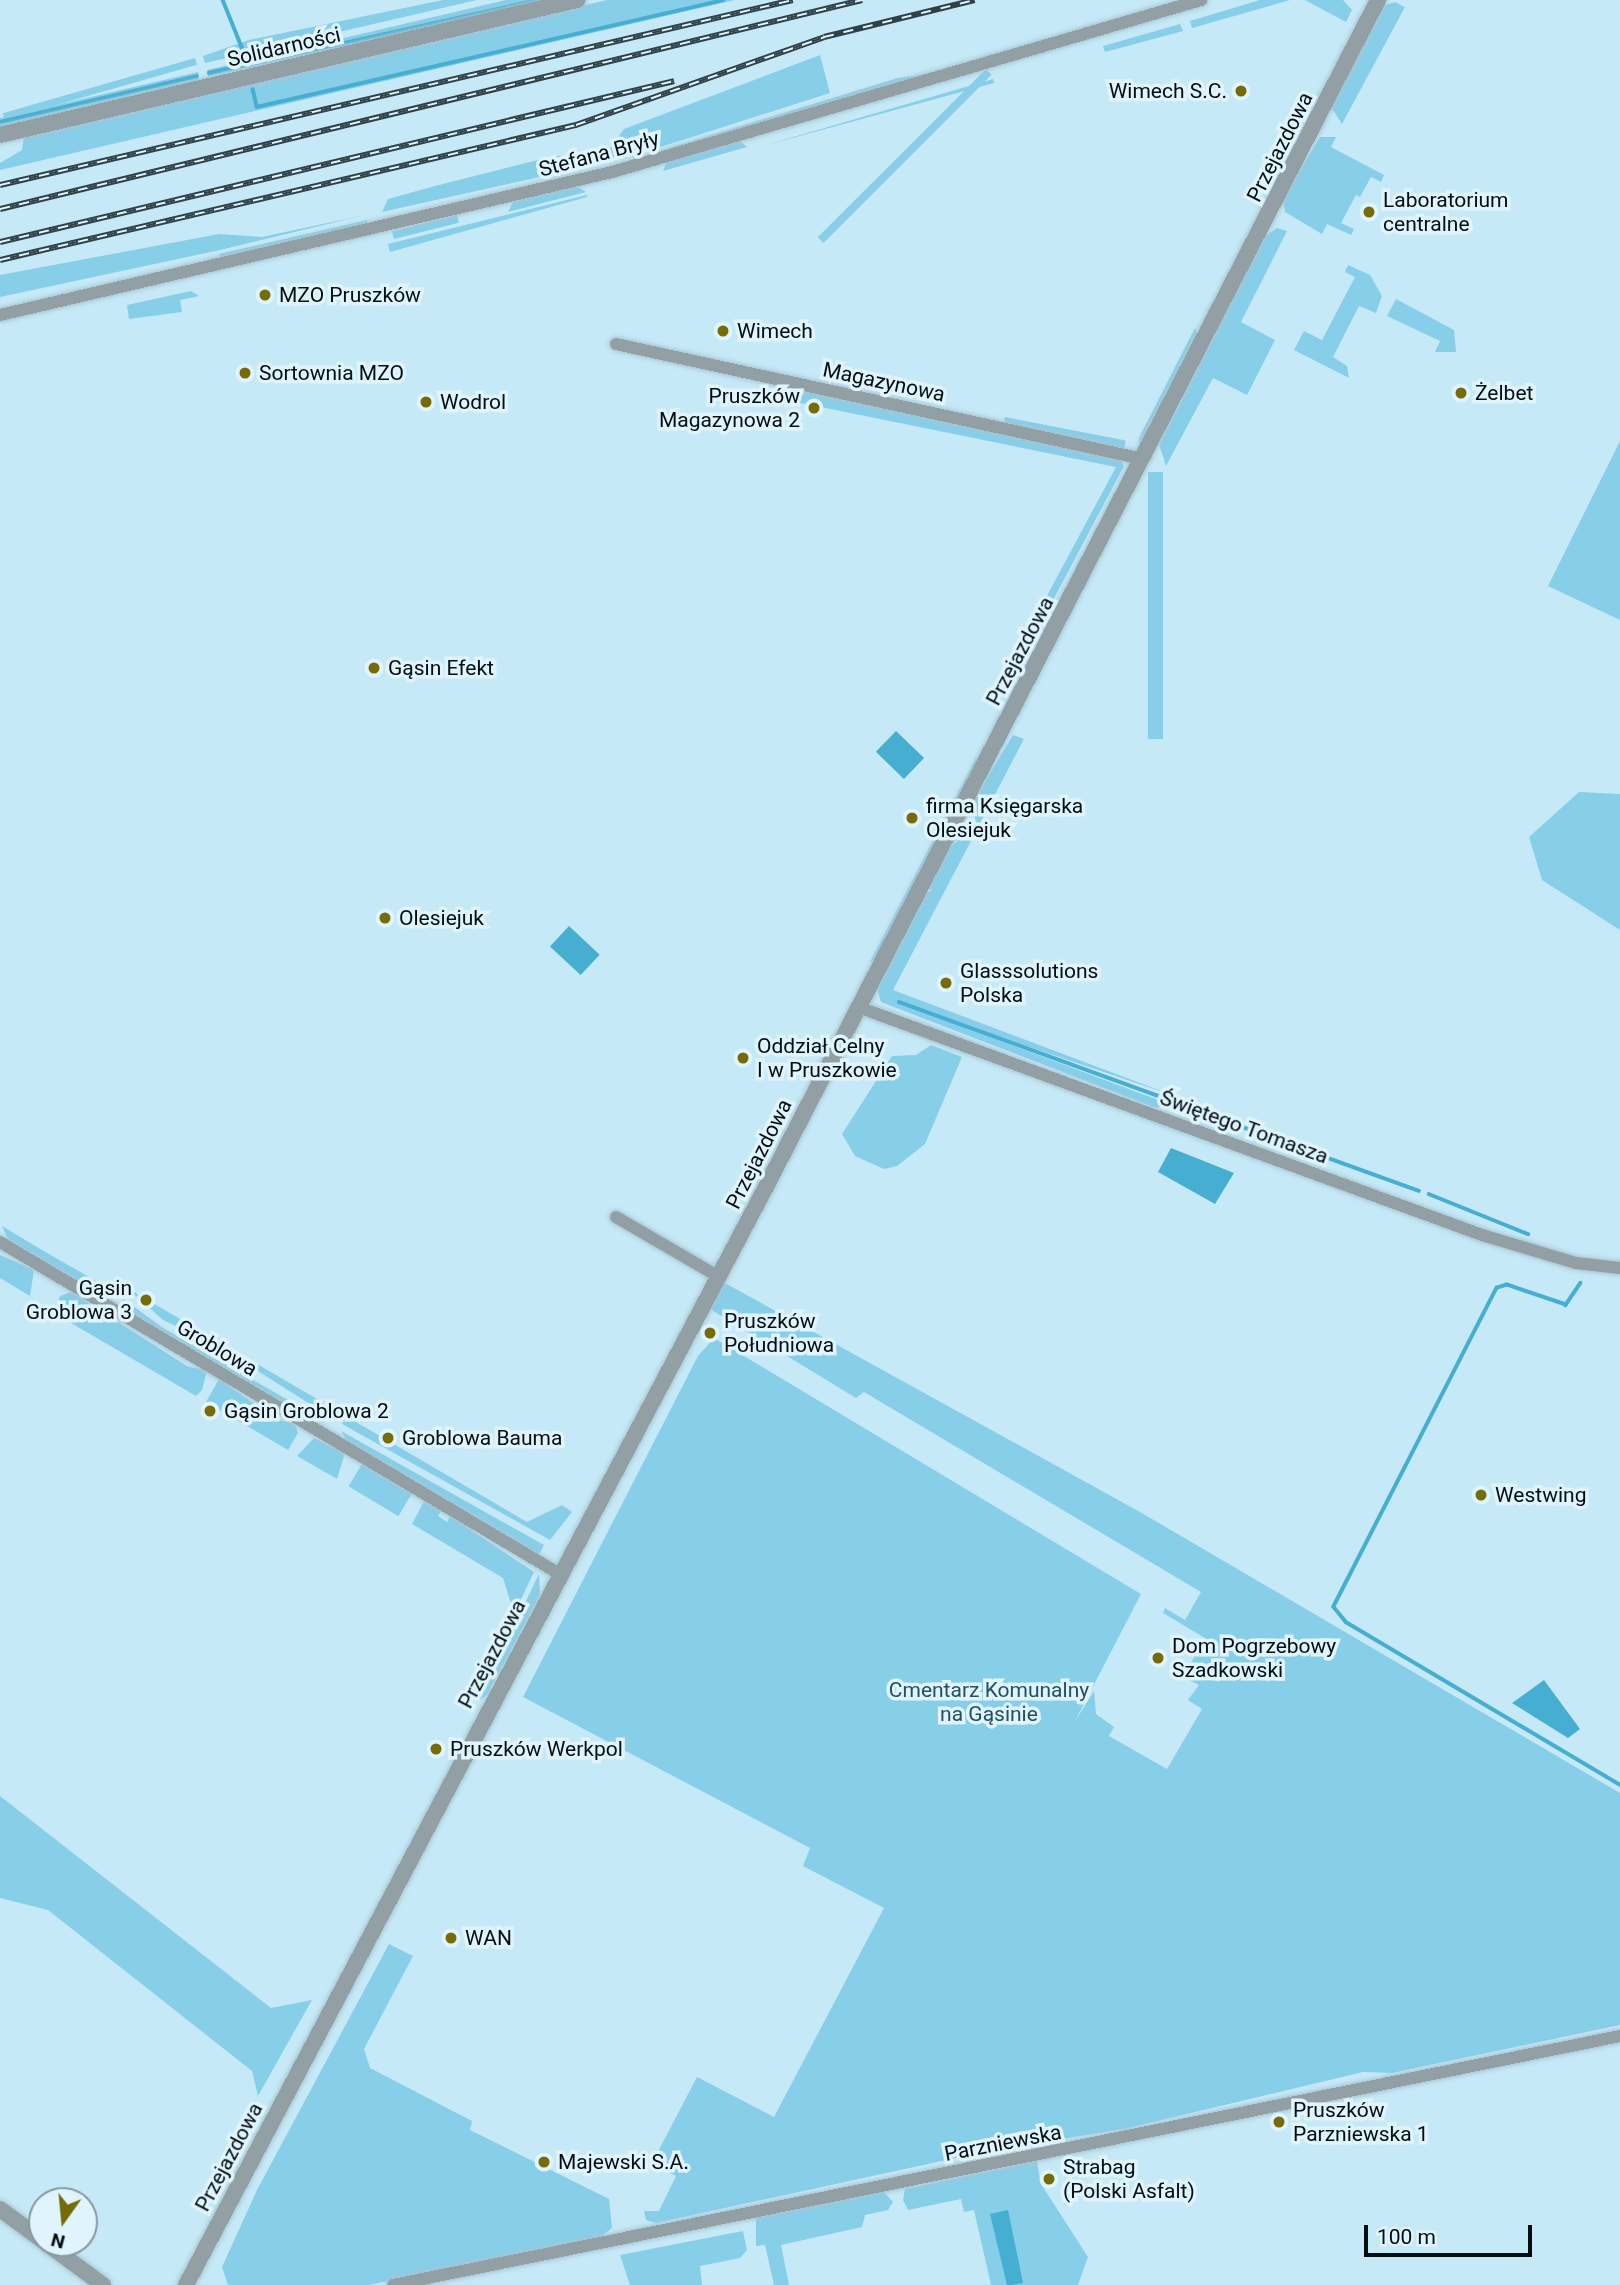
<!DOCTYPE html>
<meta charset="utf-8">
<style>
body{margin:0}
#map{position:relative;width:1620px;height:2285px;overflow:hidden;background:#c6e9f7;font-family:Roboto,sans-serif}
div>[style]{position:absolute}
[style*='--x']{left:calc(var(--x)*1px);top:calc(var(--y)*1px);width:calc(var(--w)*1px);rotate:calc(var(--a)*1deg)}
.green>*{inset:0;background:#87cee9;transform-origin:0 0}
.water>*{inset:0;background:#46aed1;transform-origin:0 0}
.stream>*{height:3.5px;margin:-1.75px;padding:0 1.75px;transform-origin:1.75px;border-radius:1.75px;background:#46aed1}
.roads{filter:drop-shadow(0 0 2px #a7c6d2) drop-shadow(0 0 2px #a7c6d2)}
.minor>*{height:12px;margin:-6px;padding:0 6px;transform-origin:6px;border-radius:6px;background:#92a0a6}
.tertiary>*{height:16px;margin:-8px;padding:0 8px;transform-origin:8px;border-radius:8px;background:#92a0a6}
.rail>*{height:6px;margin-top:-3px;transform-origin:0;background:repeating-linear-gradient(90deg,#dff4fc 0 10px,#304047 0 20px);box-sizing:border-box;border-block:2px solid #304047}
.dots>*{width:19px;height:19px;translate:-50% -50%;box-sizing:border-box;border:4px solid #dff4fc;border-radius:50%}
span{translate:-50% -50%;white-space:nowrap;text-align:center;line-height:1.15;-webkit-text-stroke:7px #dff4fc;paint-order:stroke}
.street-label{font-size:21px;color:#030d12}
.poi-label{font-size:21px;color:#030d12}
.right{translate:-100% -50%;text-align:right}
.left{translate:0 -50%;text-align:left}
.park-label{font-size:21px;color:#245060}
.north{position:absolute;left:28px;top:2187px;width:70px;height:70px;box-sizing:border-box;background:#dff4fc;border:2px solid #87989e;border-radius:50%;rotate:195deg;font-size:19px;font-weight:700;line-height:28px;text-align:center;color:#030d12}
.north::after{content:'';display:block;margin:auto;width:24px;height:32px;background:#766b05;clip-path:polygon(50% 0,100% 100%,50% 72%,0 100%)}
.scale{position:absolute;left:1364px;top:2225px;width:168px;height:32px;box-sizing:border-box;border:4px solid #030d12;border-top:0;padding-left:9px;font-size:21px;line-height:24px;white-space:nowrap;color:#030d12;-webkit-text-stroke:5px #dff4fc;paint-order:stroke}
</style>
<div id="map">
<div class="green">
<i style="clip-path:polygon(443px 0,477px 0,205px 63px,203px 56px,249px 40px)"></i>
<i style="clip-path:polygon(506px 0,554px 0,208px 77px,207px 70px)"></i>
<i style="clip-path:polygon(607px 0,735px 0,0 170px,0 163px,22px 150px,24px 136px)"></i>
<i style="clip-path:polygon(1260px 0,1290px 0,1192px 28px,1190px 21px)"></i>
<i style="clip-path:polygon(1305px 0,1343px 0,1352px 10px,1346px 22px)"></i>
<i style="clip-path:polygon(1395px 2px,1405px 7px,1342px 124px,1331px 107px,1383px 6px)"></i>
<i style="clip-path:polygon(1180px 24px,1183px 31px,1105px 52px,1103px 46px)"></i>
<i style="clip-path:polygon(820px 55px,830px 93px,629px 157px,382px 212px,388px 199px,435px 186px,554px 156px,605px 155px,624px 129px)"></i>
<i style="left:195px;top:58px;width:7px;height:200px;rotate:74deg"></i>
<i style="left:986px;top:69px;width:8px;height:238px;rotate:45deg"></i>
<i style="clip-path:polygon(198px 72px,199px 81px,0 129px,0 118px)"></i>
<i style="clip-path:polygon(935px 73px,638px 159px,637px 158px,898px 78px)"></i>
<i style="clip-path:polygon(993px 79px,994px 83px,759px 147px)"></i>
<i style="clip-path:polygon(1320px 137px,1336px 137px,1331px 147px,1384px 175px,1381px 182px,1371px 177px,1360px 197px,1356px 195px,1341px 223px,1354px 229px,1351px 235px,1327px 224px,1322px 234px,1285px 212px,1283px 199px)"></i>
<i style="clip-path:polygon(740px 141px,747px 147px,663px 171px,667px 161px)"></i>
<i style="clip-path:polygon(576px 186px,586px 192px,508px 212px,513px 202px)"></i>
<i style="clip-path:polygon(587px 195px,587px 197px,390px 252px,388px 244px)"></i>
<i style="clip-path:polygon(365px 215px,220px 250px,0 297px,0 275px,219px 234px,262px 237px)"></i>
<i style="left:457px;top:215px;width:8px;height:67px;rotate:76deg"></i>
<i style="clip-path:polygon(367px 220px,367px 223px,221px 261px,219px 254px)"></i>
<i style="clip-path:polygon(1277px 228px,1287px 231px,1241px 322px,1275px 340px,1247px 395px,1213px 378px,1166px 466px,1159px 444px,1265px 236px)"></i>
<i style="clip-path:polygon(1348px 265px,1370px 275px,1382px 296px,1376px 313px,1359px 306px,1333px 357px,1347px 366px,1349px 378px,1294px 350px,1304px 331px,1322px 340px,1355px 277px,1345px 272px)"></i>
<i style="clip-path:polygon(191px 291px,199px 296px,180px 300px,182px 312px,129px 319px,127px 305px)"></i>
<i style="clip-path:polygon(1396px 299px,1454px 330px,1456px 352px,1435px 352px,1440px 341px,1387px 316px)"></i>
<i style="clip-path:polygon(1195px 328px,1198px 335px,1139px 444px,1139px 438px)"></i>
<i style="clip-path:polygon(806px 391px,1119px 457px,1124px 466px,1033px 638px,1026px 635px,1116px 467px,796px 402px)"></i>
<i style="left:1005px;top:417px;width:123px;height:13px;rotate:11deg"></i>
<i style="clip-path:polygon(1620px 441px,1620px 620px,1548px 586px)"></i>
<i style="left:1148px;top:472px;width:15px;height:267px"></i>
<i style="clip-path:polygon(1013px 735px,1024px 739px,978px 827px,971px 805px)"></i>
<i style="clip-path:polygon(976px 758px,977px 761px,875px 959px,870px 962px)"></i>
<i style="clip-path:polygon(1579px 792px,1620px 794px,1620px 930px,1542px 880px,1529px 837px)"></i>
<i style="clip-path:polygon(960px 839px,972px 839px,893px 990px,1172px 1095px,899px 1003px,1169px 1104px,1156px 1108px,881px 1002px,877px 988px,924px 895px,932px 890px,928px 888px,947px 849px)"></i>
<i style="clip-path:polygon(931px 1045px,962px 1057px,925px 1144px,897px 1166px,884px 1169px,855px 1156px,842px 1134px,892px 1056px,916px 1055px)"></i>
<i style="clip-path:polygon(2px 1226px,42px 1250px,110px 1289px,98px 1292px,81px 1283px,8px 1239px)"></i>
<i style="clip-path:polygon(0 1255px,34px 1270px,30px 1296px,0 1278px)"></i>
<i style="clip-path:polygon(723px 1282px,1140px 1512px,1620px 1793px,1620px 2025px,1392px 2073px,1363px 2072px,1124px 2129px,988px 2151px,656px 2223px,646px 2220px,644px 2211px,659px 2211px,676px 2176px,652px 2163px,697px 2077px,774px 2117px,884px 1908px,803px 1866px,810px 1848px,523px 1697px,698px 1356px,714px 1338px,1141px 1594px,1074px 1723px,1094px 1691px,1096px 1714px,1114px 1727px,1109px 1736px,1167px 1769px,1202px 1709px,1188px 1700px,1199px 1685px,1183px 1677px,1205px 1638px,1163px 1613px,1165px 1608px,1185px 1620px,1201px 1592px,864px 1392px,856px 1398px,710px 1309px)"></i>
<i style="clip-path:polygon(127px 1288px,329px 1406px,341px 1403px,332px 1418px,217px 1345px,163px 1320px)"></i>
<i style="clip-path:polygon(71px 1292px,187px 1366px,207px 1371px,202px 1390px,196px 1396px,54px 1313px,60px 1296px)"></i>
<i style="clip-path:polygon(122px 1298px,163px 1328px,326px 1422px,314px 1421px,129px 1311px)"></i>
<i style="clip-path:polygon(219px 1379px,276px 1419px,295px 1424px,298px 1433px,288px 1450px,206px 1402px)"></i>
<i style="clip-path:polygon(351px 1408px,356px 1422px,527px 1522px,562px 1505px,572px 1512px,550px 1540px,342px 1424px)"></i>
<i style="clip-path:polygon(341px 1431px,544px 1545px,539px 1555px,347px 1441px)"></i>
<i style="clip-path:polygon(314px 1438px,345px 1453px,337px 1479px,297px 1456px)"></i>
<i style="left:362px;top:1464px;width:58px;height:26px;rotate:31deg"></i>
<i style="clip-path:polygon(424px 1501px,441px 1511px,438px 1516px,447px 1522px,450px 1516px,534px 1572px,472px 1702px,514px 1613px,503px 1578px,412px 1524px)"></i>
<i style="clip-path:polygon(539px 1574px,540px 1595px,487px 1695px,477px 1702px)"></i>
<i style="clip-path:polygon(0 1796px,271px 2008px,312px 2000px,258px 2096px,252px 2071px,48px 1910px,0 1898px)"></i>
<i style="clip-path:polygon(389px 1944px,413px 1956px,364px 2049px,370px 2068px,472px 2121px,470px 2130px,609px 2199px,612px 2228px,600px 2237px,369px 2285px,228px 2285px,222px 2267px,257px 2190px)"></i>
<i style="clip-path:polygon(1037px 2161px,1041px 2184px,1088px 2257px,1078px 2285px,991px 2285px,974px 2210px,964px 2212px,961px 2199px,908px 2210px,903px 2200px,905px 2189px)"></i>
<i style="clip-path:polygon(883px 2191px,893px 2202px,888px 2210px,865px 2215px,862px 2227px,781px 2245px,789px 2285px,774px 2285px,765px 2245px,756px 2246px,756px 2218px)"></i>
<i style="clip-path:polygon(743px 2231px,747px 2250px,740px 2258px,700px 2266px,702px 2285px,630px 2285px,620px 2255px)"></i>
</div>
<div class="water">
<i style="left:896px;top:731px;width:39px;height:29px;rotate:44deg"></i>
<i style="left:569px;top:926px;width:42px;height:28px;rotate:43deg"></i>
<i style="clip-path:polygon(1171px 1148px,1234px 1173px,1215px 1204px,1158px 1172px)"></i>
<i style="clip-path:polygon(1544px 1680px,1580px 1729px,1568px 1738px,1512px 1703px)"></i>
<i style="clip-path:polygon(1008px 2210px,1023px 2283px,1012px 2285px,1007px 2285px,990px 2214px)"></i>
</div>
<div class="stream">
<i style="--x:223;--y:0;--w:56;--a:68"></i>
<i style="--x:209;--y:73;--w:337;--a:-12.5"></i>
<i style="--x:253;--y:89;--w:18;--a:77"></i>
<i style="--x:257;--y:107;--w:478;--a:-12.9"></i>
<i style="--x:0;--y:122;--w:202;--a:-13.1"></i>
<i style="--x:899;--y:1002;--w:287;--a:19.9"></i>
<i style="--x:1179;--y:1104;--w:255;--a:19.9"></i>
<i style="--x:1429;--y:1194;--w:107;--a:22"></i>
<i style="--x:1581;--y:1283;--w:27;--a:124"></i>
<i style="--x:1566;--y:1305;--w:62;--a:-161.3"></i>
<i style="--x:1507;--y:1285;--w:10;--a:163"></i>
<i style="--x:1497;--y:1288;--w:358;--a:117.1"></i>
<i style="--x:1334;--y:1607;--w:19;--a:51"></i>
<i style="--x:1346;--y:1622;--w:319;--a:30.7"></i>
</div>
<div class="roads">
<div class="minor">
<i style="--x:0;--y:315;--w:628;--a:-13.15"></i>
<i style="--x:612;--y:172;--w:614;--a:-16.28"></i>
<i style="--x:616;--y:344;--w:539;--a:12.31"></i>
<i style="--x:858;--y:1007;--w:664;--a:20.07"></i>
<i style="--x:1482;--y:1235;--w:98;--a:16.6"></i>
<i style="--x:1576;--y:1263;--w:44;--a:6.5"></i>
<i style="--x:616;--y:1217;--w:119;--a:30.2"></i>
<i style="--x:0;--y:1242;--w:649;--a:30.68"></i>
<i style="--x:393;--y:2285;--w:1252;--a:-11.47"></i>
</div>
<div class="tertiary">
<i style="--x:0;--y:135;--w:593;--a:-13.17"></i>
<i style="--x:0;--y:2209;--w:52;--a:36.4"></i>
<i style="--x:46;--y:2243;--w:71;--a:36.4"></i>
<i style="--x:186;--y:2285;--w:1251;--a:-62.16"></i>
<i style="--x:770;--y:1179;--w:1327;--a:-62.72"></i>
</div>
</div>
<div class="rail">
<i style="--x:0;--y:185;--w:814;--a:-13.13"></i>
<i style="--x:0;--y:209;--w:887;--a:-13.63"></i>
<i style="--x:0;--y:242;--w:693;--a:-13.43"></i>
<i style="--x:0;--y:260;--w:592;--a:-13.19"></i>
<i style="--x:576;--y:125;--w:263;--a:-19.5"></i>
<i style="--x:824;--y:37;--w:155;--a:-13.8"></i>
</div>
<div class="dots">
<i style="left:1241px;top:91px;background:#766b05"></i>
<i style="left:1369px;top:212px;background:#766b05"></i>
<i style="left:265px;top:295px;background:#766b05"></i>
<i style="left:723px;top:331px;background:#766b05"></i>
<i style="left:245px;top:373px;background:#766b05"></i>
<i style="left:1461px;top:393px;background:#766b05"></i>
<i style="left:426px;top:402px;background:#766b05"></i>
<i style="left:814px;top:408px;background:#766b05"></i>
<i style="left:374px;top:668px;background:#766b05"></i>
<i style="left:912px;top:818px;background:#766b05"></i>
<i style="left:385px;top:918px;background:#766b05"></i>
<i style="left:946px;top:983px;background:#766b05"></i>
<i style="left:743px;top:1058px;background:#766b05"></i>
<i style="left:146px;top:1300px;background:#766b05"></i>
<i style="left:710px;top:1333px;background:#766b05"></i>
<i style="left:210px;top:1411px;background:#766b05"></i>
<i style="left:388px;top:1438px;background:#766b05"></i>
<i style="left:1481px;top:1495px;background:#766b05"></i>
<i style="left:1158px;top:1658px;background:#766b05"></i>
<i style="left:436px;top:1749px;background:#766b05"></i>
<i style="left:451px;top:1938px;background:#766b05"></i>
<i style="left:1279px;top:2122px;background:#766b05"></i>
<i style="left:544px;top:2162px;background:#766b05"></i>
<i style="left:1049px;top:2179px;background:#766b05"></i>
</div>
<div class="street-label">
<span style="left:284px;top:47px;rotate:-13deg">Solidarności</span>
<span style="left:1280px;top:147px;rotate:-63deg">Przejazdowa</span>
<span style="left:599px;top:154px;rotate:-15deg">Stefana Bryły</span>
<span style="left:884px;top:382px;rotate:12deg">Magazynowa</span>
<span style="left:1020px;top:651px;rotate:-62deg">Przejazdowa</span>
<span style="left:1244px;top:1127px;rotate:20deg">Świętego Tomasza</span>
<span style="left:759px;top:1154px;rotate:-63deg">Przejazdowa</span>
<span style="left:217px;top:1348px;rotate:31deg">Groblowa</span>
<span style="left:492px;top:1654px;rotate:-62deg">Przejazdowa</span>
<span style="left:1003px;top:2143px;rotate:-11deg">Parzniewska</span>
<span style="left:229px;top:2157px;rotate:-62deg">Przejazdowa</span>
</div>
<div class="poi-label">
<span class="right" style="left:1227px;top:91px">Wimech S.C.</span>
<span class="left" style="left:1383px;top:212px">Laboratorium<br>centralne</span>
<span class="left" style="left:279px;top:295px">MZO Pruszków</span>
<span class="left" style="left:737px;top:331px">Wimech</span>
<span class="left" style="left:259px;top:373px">Sortownia MZO</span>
<span class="left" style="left:1475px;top:393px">Żelbet</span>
<span class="right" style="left:800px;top:408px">Pruszków<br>Magazynowa 2</span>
<span class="left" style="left:440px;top:402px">Wodrol</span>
<span class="left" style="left:388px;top:668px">Gąsin Efekt</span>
<span class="left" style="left:926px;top:818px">firma Księgarska<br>Olesiejuk</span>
<span class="left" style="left:399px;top:918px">Olesiejuk</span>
<span class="left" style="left:960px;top:983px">Glasssolutions<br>Polska</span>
<span class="left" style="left:757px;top:1058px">Oddział Celny<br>I w Pruszkowie</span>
<span class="right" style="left:132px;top:1300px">Gąsin<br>Groblowa 3</span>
<span class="left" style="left:724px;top:1333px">Pruszków<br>Południowa</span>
<span class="left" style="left:224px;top:1411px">Gąsin Groblowa 2</span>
<span class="left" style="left:402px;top:1438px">Groblowa Bauma</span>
<span class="left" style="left:1495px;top:1495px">Westwing</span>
<span class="left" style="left:1172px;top:1658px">Dom Pogrzebowy<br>Szadkowski</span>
<span class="left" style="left:450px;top:1749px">Pruszków Werkpol</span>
<span class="left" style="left:465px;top:1938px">WAN</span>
<span class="left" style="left:1293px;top:2122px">Pruszków<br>Parzniewska 1</span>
<span class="left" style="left:558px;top:2162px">Majewski S.A.</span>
<span class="left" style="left:1063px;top:2179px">Strabag<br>(Polski Asfalt)</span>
</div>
<div class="park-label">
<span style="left:989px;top:1702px">Cmentarz Komunalny<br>na Gąsinie</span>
</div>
<div class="north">N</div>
<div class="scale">100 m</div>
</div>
